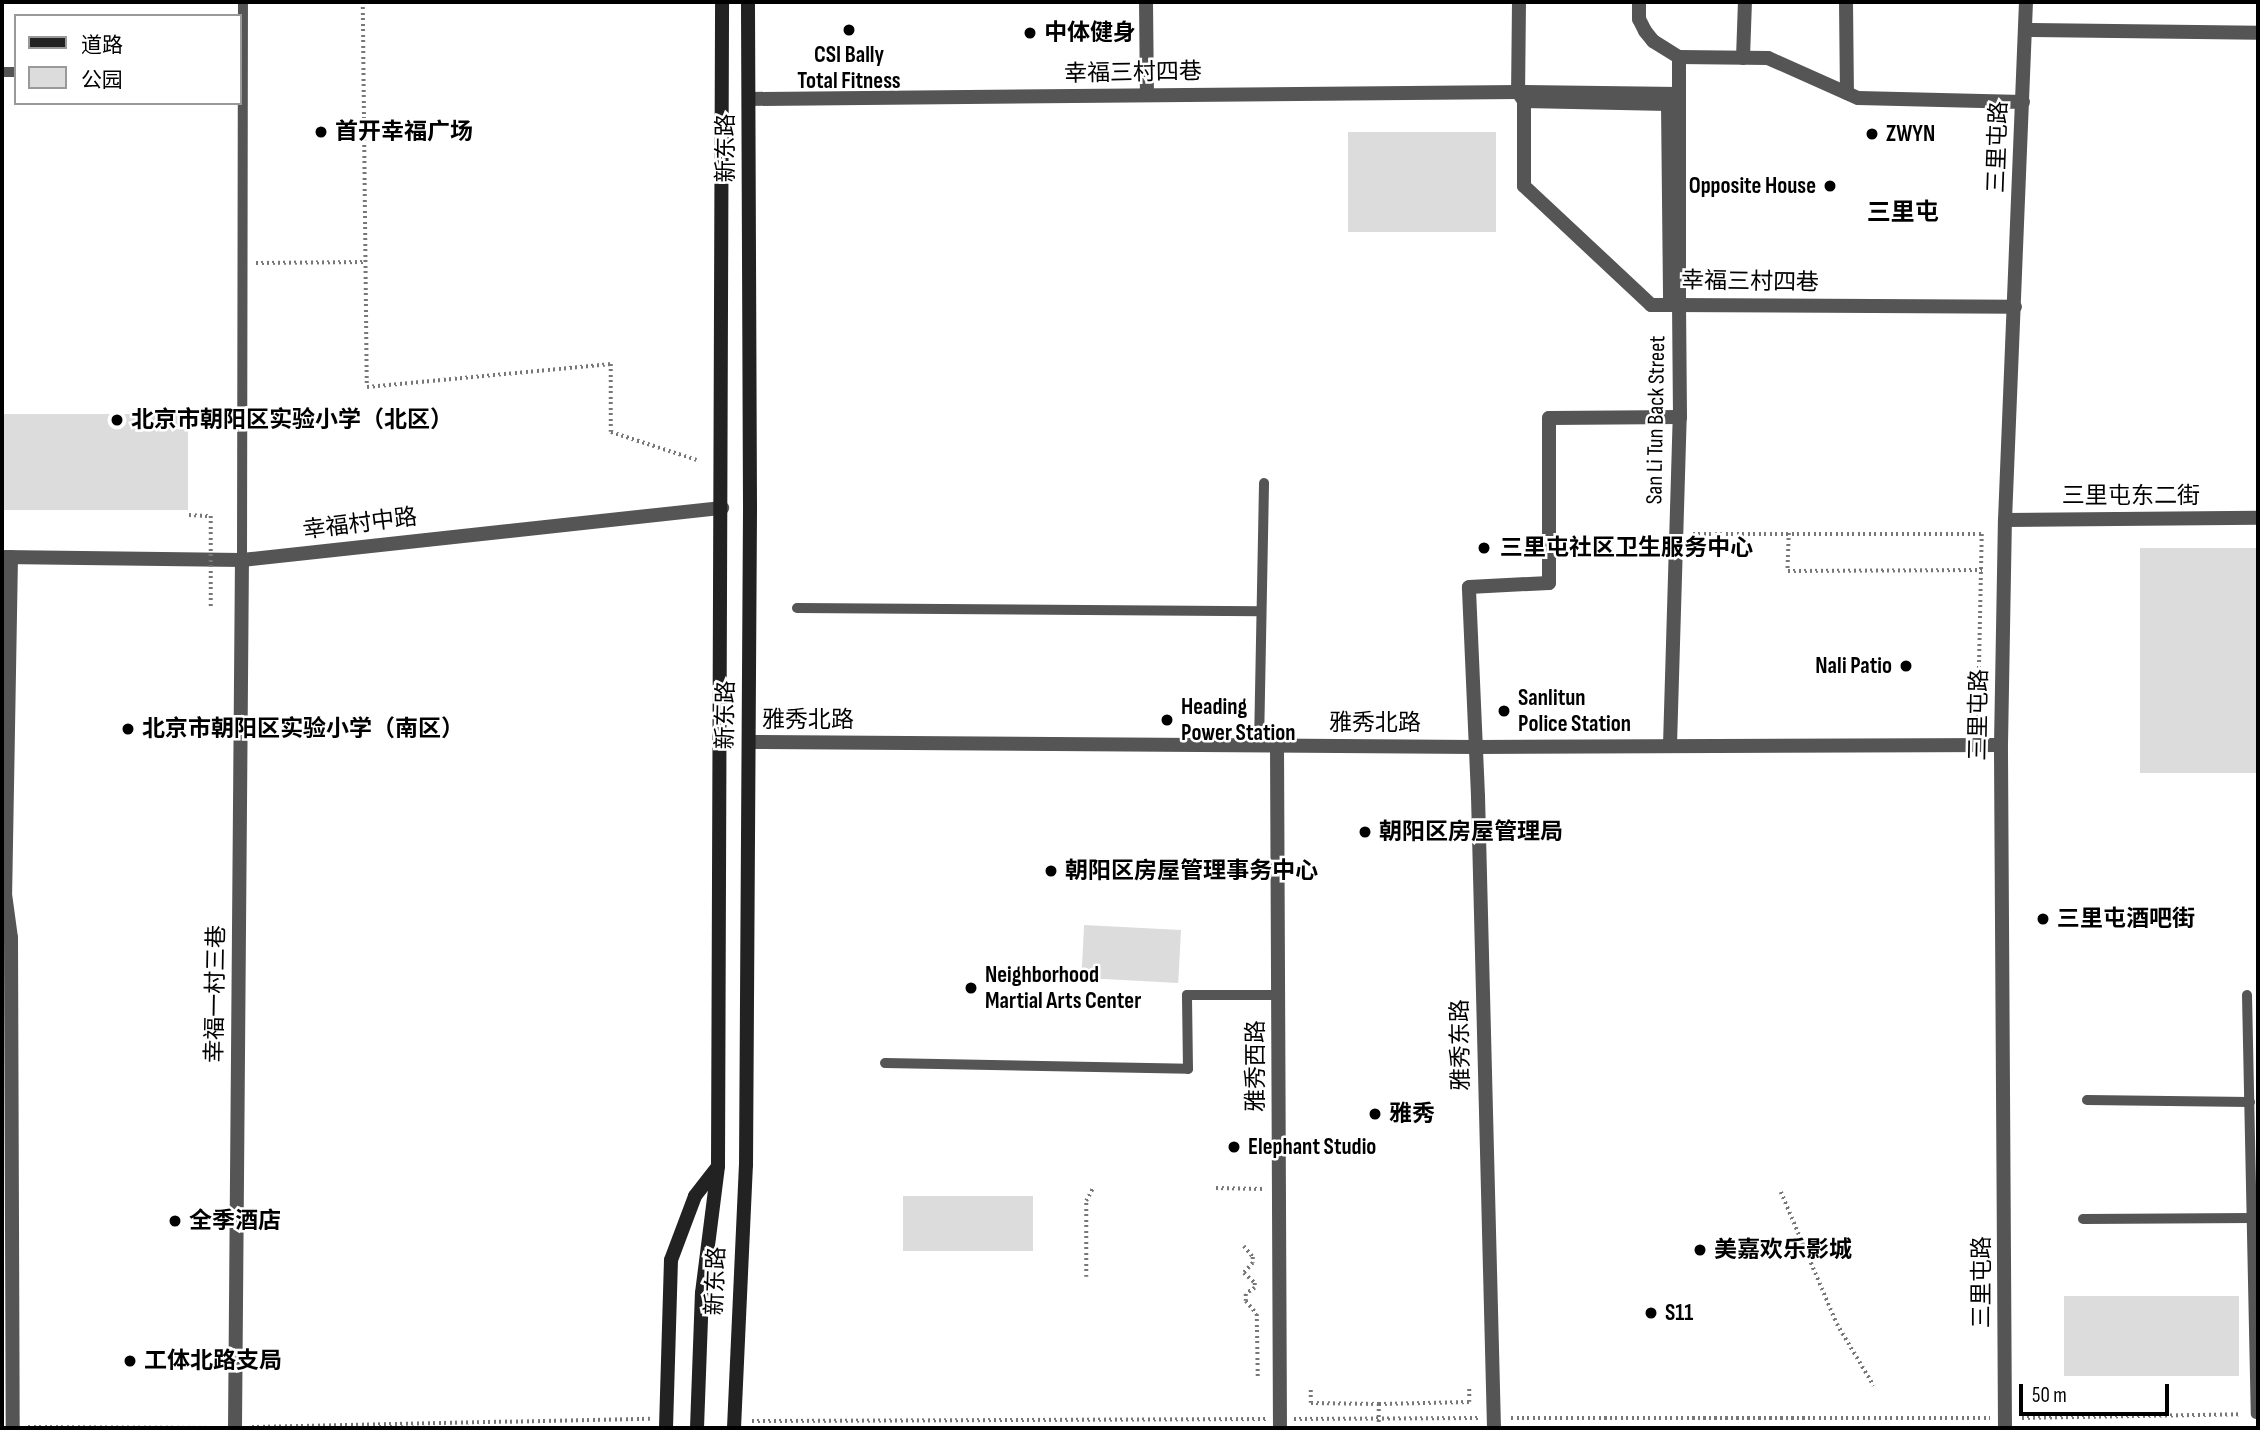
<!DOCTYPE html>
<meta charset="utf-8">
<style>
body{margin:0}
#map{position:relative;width:2260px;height:1430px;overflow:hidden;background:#fff;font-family:"Sofia Sans Condensed","Noto Sans SC",sans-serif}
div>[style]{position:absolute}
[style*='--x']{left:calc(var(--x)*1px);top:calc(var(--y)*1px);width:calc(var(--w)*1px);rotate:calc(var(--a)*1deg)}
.green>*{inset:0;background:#dcdcdc;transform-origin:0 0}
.path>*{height:3.5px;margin-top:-1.75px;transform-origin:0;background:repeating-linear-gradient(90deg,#777 0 2px,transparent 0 5.5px)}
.service>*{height:10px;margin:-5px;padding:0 5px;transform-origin:5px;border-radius:5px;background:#555}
.pedestrian>*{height:14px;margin:-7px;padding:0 7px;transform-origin:7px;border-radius:7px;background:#555}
.minor>*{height:14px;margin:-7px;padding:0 7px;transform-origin:7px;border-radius:7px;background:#555}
.tertiary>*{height:14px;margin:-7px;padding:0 7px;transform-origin:7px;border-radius:7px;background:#555}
.secondary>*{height:14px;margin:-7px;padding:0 7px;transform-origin:7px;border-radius:7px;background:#222}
.path-bridge>*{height:3.5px;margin-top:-1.75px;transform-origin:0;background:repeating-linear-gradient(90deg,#777 0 2px,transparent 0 5.5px)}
.dots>*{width:19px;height:19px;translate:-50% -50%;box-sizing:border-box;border:4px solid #fff;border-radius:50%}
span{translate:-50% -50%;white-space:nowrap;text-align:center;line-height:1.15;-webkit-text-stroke:5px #fff;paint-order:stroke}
.poi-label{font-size:23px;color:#000;font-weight:700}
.left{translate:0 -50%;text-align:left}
.right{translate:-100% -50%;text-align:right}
.street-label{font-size:23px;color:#000}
.neighbourhood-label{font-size:24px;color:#000;font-weight:700}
.frame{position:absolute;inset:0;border:4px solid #000;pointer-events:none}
.legend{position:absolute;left:14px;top:14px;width:228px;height:91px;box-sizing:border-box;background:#fff;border:2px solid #999;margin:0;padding:9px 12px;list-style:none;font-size:21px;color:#000}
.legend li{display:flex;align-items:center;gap:14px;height:35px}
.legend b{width:35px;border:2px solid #999}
.scale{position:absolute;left:2019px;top:1384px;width:150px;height:32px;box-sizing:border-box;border:4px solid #000;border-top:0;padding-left:9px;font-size:21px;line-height:24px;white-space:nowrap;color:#000;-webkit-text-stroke:5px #fff;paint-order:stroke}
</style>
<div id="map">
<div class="green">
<i style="left:1348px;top:132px;width:148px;height:100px"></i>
<i style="left:2px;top:414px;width:186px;height:96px"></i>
<i style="left:2258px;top:548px;width:225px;height:118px;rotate:90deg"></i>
<i style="left:1181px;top:930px;width:53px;height:97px;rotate:93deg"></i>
<i style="left:903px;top:1196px;width:130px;height:55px"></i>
<i style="left:2239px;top:1296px;width:80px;height:175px;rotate:90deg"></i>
</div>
<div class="path">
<i style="--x:363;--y:2;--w:385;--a:89.4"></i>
<i style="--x:367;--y:387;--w:245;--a:-5.4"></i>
<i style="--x:611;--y:364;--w:68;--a:90"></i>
<i style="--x:611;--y:432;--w:90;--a:18"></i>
<i style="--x:256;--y:263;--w:110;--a:-0.5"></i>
<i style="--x:189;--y:515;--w:22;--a:3"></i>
<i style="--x:1789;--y:533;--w:38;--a:92"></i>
<i style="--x:1788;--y:571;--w:194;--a:-0.3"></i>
<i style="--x:1693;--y:534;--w:289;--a:0"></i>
<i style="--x:1982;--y:534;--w:194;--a:91.2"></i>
<i style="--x:1216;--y:1188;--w:47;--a:1.2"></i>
<i style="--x:1781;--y:1192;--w:143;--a:67"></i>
<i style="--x:1837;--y:1324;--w:72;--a:59.2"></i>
<i style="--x:1244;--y:1246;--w:14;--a:51"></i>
<i style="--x:1253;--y:1257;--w:6;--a:90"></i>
<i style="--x:1253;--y:1263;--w:13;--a:132"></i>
<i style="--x:1244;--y:1273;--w:15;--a:42"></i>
<i style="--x:1255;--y:1283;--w:5;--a:90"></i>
<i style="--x:1255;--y:1288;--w:11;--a:146"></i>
<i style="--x:1246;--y:1294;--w:7;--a:90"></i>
<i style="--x:1246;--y:1301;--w:17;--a:50"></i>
<i style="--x:1257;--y:1314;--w:66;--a:89.1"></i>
<i style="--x:1086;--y:1277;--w:76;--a:-90"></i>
<i style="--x:1086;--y:1201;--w:15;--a:-62"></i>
<i style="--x:1311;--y:1390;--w:13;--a:90"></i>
<i style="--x:1311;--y:1403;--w:68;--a:0.8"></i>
<i style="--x:1379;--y:1404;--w:90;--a:-1.3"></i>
<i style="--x:1469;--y:1402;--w:14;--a:-90"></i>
<i style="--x:1511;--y:1418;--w:479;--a:0"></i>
<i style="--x:2022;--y:1418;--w:220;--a:-1"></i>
<i style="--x:1294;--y:1419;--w:185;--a:-0.3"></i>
<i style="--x:752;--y:1421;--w:514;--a:-0.22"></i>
<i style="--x:28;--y:1427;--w:191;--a:0.3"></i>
<i style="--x:252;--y:1427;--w:398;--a:-1.2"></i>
</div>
<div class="service">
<i style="--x:2;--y:72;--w:14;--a:0"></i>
<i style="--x:242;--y:560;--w:558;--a:-89.9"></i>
<i style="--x:797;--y:608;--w:464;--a:0.4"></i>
<i style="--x:1259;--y:745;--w:262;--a:-88.9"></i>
<i style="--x:2247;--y:995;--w:419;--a:88.8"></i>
<i style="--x:885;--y:1063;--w:303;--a:1.1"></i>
<i style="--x:1188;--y:1069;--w:74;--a:-90.8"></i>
<i style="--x:1187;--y:995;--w:91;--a:0"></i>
<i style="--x:2087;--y:1100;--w:163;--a:0.7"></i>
<i style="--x:2083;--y:1219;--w:169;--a:-0.3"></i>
</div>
<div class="pedestrian">
<i style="--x:1639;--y:2;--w:17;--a:90"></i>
<i style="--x:1639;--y:19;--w:13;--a:63"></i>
<i style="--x:1645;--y:31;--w:13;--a:51"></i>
<i style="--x:1653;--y:41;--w:31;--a:32"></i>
<i style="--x:1679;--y:57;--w:89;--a:0.6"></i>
<i style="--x:1768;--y:58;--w:98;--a:24"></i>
<i style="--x:1858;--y:98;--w:165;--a:1.4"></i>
<i style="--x:1846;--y:2;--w:91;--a:89.4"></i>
<i style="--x:1679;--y:57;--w:249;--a:90"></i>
<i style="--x:1743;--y:58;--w:56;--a:-88"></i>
<i style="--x:1518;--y:92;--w:161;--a:0.7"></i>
</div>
<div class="minor">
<i style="--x:1146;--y:2;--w:93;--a:89.4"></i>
<i style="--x:1519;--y:2;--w:90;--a:90.6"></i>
<i style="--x:1518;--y:92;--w:11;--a:56"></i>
<i style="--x:1524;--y:101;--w:144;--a:1.2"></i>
<i style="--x:1668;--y:104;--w:201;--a:89.4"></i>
<i style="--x:1670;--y:305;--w:345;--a:0.3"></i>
<i style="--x:2026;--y:30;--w:232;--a:0.7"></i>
<i style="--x:749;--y:99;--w:769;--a:-0.52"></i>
<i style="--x:1524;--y:101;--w:85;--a:90"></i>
<i style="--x:1524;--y:186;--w:174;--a:43.1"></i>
<i style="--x:1651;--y:305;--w:19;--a:0"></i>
<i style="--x:2005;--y:520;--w:253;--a:-0.5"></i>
<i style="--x:2;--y:557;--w:240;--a:0.7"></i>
<i style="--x:242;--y:560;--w:483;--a:-6.2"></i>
<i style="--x:11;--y:557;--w:337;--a:91"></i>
<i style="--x:5;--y:894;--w:44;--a:82.2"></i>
<i style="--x:11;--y:938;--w:490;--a:89.8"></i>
<i style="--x:749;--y:742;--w:727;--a:0.39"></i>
<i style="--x:1476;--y:747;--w:525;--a:-0.22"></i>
<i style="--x:1277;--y:745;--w:683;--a:89.75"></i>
<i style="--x:1670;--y:745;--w:328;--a:-88.3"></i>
<i style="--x:1680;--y:417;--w:111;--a:-90.5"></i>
<i style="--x:235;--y:1428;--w:868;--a:-89.54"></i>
<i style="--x:1494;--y:1428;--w:632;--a:-91.45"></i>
<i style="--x:1478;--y:796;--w:209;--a:-92.5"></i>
<i style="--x:1469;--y:587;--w:80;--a:-2.9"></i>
<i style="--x:1549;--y:583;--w:165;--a:-90"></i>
<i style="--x:1549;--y:418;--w:131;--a:-0.4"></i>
</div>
<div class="tertiary">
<i style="--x:2005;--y:1428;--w:683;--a:-90.34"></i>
<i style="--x:2001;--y:745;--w:225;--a:-89"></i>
<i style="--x:2005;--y:520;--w:518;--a:-87.68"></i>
</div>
<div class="secondary">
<i style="--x:666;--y:1428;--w:168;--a:-88.3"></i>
<i style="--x:671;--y:1260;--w:68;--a:-69.4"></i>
<i style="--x:695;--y:1196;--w:36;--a:-52"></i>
<i style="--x:697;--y:1428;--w:135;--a:-87.9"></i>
<i style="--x:702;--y:1293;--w:128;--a:-82.8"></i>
<i style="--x:718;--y:1166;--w:1164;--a:-89.8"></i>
<i style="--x:734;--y:1428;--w:263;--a:-87.4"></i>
<i style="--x:746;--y:1165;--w:659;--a:-89.65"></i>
<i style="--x:750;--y:506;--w:504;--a:-90.23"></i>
</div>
<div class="path-bridge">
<i style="--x:211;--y:516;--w:91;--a:90"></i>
<i style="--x:1379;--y:1404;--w:24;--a:90"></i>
</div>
<div class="dots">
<i style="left:849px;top:30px;background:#000"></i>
<i style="left:1030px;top:33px;background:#000"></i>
<i style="left:321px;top:132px;background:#000"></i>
<i style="left:1872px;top:134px;background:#000"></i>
<i style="left:1830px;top:186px;background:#000"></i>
<i style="left:117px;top:420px;background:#000"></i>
<i style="left:1484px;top:548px;background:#000"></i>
<i style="left:1906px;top:666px;background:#000"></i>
<i style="left:1504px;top:711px;background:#000"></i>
<i style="left:1167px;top:720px;background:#000"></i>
<i style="left:128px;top:729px;background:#000"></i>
<i style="left:1365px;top:832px;background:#000"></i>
<i style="left:1051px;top:871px;background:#000"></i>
<i style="left:2043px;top:919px;background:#000"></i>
<i style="left:971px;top:988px;background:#000"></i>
<i style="left:1375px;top:1114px;background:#000"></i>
<i style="left:1234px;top:1147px;background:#000"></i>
<i style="left:175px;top:1221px;background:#000"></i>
<i style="left:1700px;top:1250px;background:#000"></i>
<i style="left:1651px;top:1313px;background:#000"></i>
<i style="left:130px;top:1361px;background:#000"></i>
</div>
<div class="poi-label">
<span class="left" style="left:1044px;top:33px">中体健身</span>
<span style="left:849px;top:68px">CSI Bally<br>Total Fitness</span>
<span class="left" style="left:335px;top:132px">首开幸福广场</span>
<span class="left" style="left:1886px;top:134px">ZWYN</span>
<span class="right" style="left:1816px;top:186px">Opposite House</span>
<span class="left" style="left:131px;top:420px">北京市朝阳区实验小学（北区）</span>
<span class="left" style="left:1500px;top:548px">三里屯社区卫生服务中心</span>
<span class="right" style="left:1892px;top:666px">Nali Patio</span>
<span class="left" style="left:1518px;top:711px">Sanlitun<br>Police Station</span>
<span class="left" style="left:1181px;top:720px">Heading<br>Power Station</span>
<span class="left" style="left:142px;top:729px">北京市朝阳区实验小学（南区）</span>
<span class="left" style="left:1379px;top:832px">朝阳区房屋管理局</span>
<span class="left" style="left:1065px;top:871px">朝阳区房屋管理事务中心</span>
<span class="left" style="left:2057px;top:919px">三里屯酒吧街</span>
<span class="left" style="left:985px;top:988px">Neighborhood<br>Martial Arts Center</span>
<span class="left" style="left:1389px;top:1114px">雅秀</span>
<span class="left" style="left:1248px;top:1147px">Elephant Studio</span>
<span class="left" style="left:189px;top:1221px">全季酒店</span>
<span class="left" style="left:1714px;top:1250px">美嘉欢乐影城</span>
<span class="left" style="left:1665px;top:1313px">S11</span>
<span class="left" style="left:144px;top:1361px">工体北路支局</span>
</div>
<div class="street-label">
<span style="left:1133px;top:73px;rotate:-1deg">幸福三村四巷</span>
<span style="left:1998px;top:147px;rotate:-88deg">三里屯路</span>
<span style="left:726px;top:148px;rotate:-90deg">新东路</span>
<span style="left:1750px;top:282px;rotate:1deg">幸福三村四巷</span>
<span style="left:1656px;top:420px;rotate:-89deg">San Li Tun Back Street</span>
<span style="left:2131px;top:496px">三里屯东二街</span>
<span style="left:360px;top:524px;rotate:-7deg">幸福村中路</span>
<span style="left:726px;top:715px;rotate:-89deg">新东路</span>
<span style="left:1979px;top:715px;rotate:-89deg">三里屯路</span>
<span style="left:808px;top:720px">雅秀北路</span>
<span style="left:1375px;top:723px">雅秀北路</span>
<span style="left:216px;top:994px;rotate:-89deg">幸福一村三巷</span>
<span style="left:1461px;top:1045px;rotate:-91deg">雅秀东路</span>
<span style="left:1256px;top:1066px;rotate:-90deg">雅秀西路</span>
<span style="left:716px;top:1281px;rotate:-88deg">新东路</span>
<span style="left:1982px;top:1282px;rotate:-90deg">三里屯路</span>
</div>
<div class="neighbourhood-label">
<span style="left:1903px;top:213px">三里屯</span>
</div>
<div class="frame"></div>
<ul class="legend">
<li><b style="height:9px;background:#222"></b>道路</li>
<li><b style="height:19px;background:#dcdcdc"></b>公园</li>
</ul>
<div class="scale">50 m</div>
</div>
